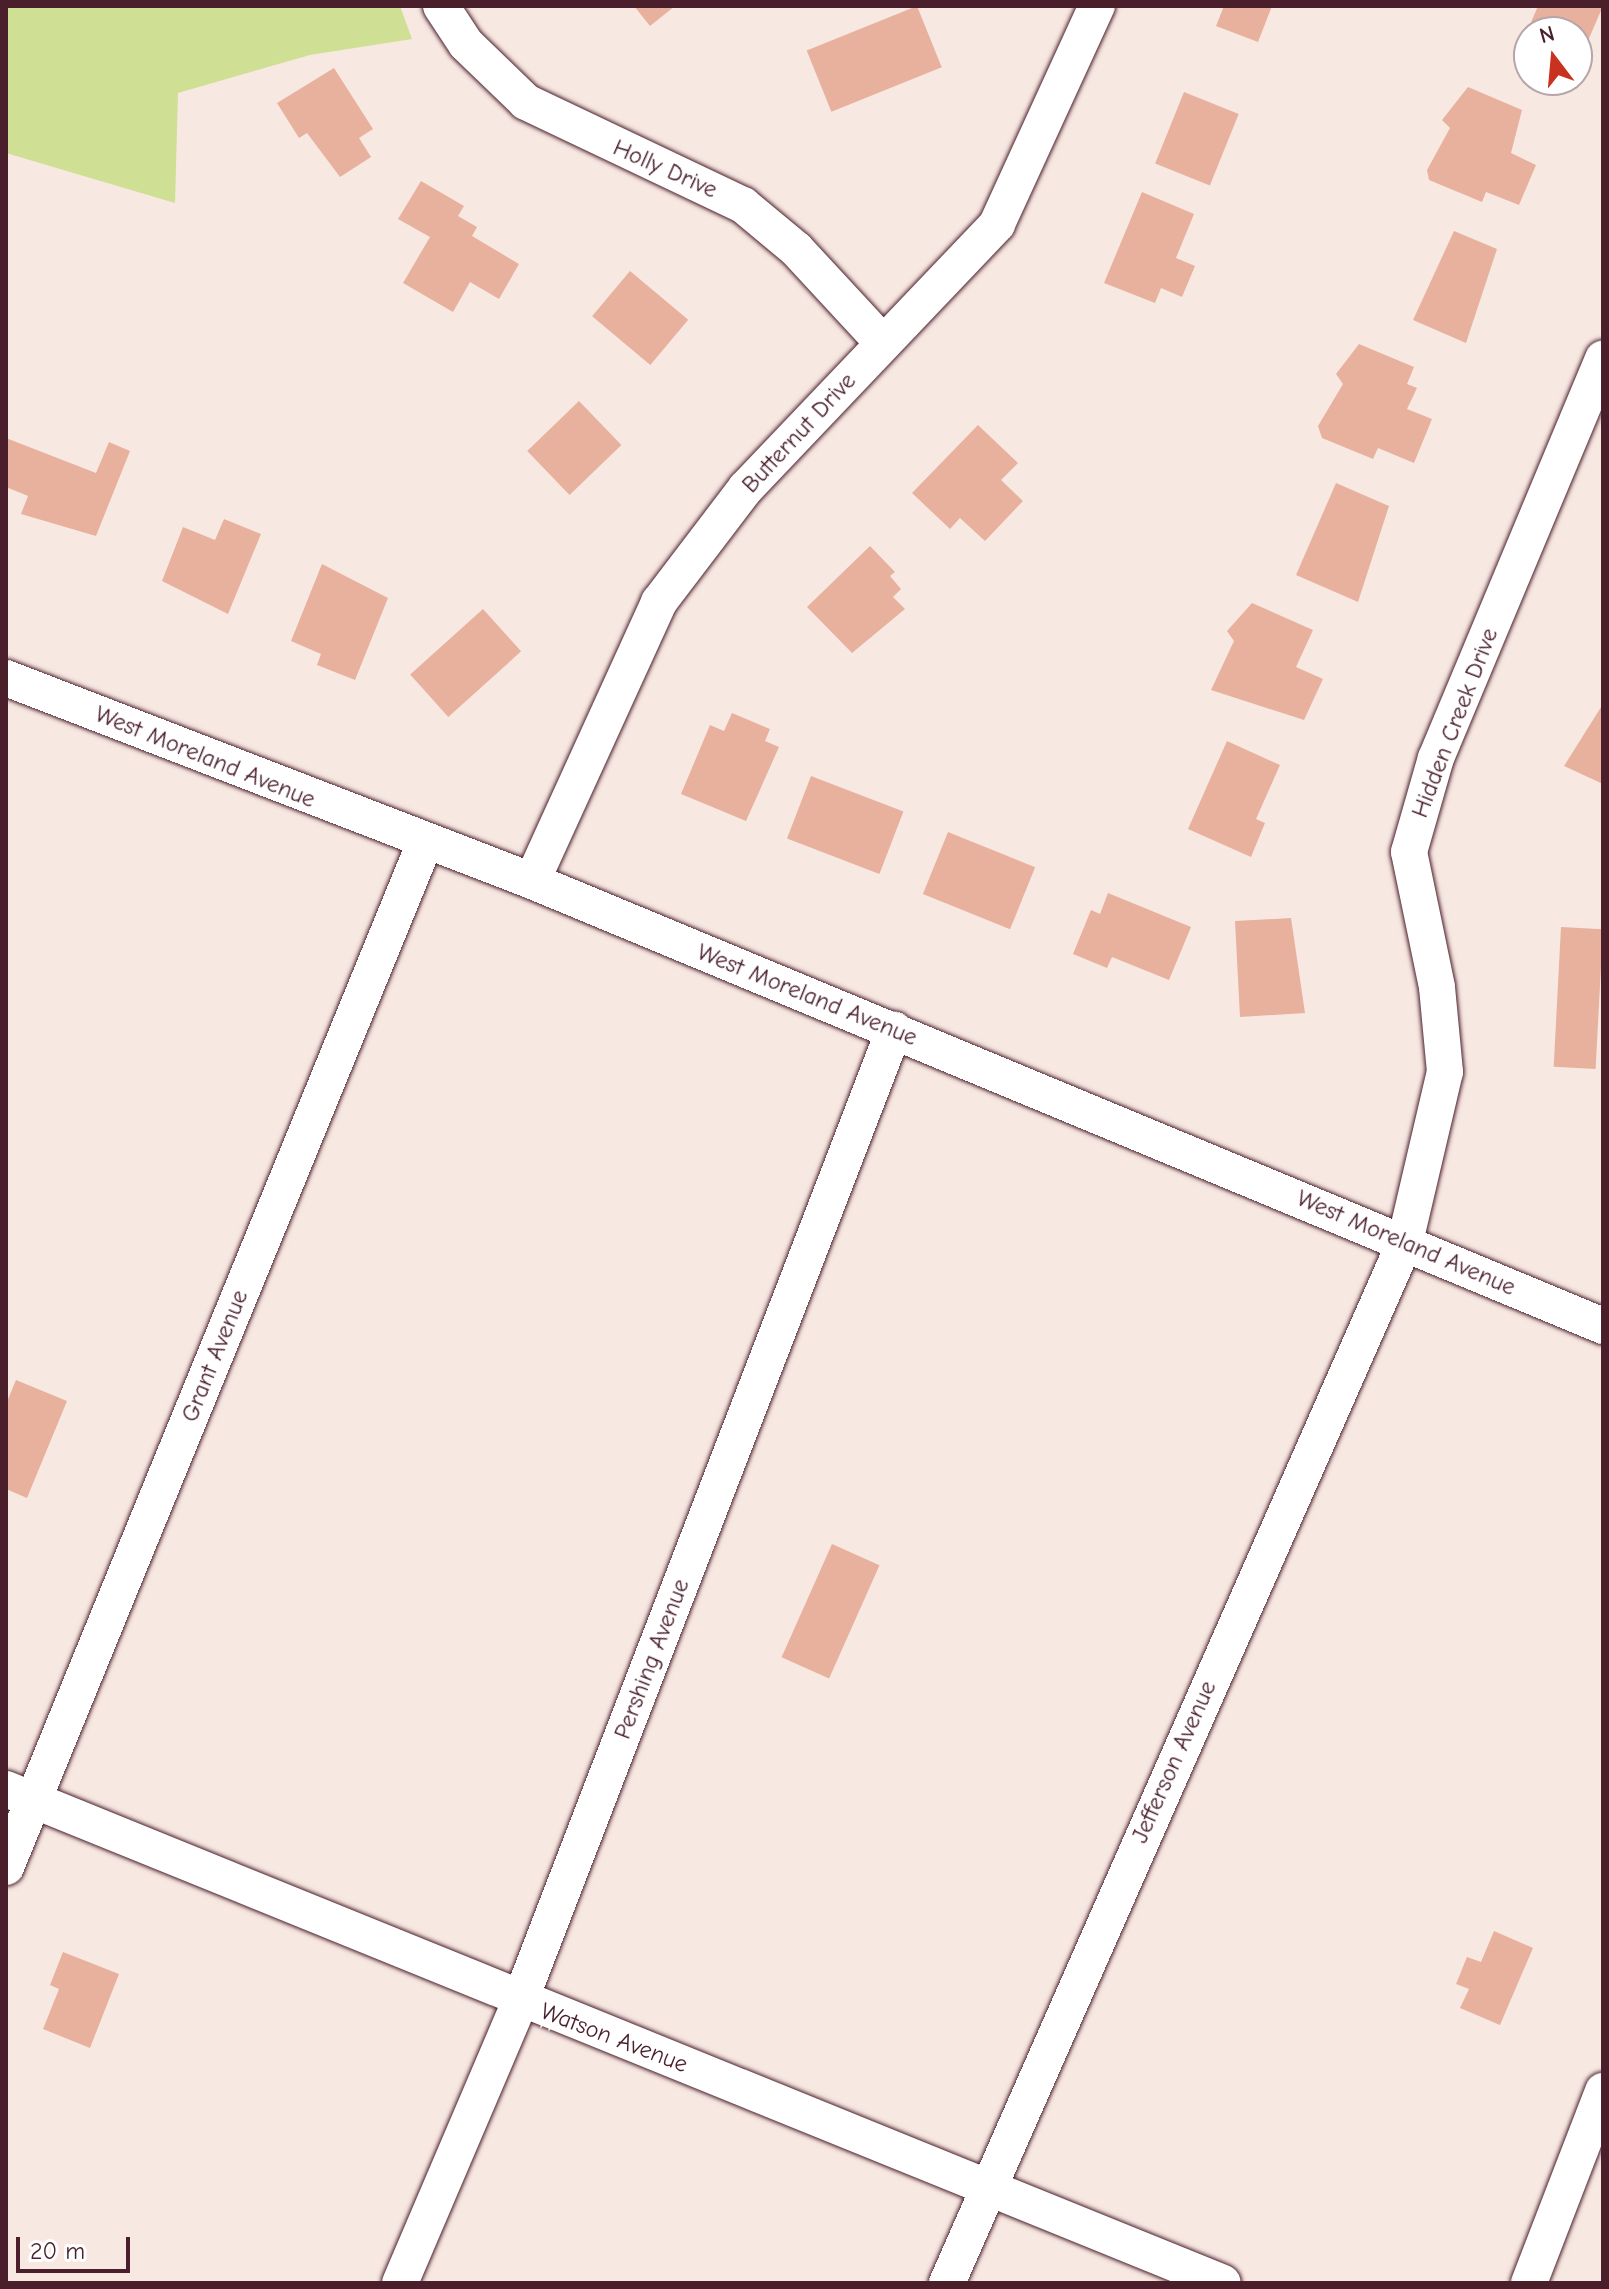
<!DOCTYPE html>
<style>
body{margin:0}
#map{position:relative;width:1609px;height:2289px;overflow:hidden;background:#f8e8e2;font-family:"Comic Neue",sans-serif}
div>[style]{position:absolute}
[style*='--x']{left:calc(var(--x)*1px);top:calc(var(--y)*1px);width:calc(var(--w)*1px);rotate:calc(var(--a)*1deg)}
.green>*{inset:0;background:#cfdf93}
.building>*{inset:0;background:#e8b19e;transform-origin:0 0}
.roads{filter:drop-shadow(0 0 2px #4a1f2b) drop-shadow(0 0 2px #4a1f2b)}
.minor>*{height:36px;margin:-18px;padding:0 18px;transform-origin:18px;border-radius:18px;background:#fff}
span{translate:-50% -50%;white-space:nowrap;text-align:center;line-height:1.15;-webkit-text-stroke:8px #fff;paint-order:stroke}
.street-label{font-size:24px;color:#4a1f2b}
.frame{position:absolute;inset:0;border:8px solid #4a1f2b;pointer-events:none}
.north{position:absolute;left:1513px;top:16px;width:80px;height:80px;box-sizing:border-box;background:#fff;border:2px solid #b7a5aa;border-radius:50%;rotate:344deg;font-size:22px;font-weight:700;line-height:32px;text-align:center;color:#4a1f2b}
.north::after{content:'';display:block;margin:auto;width:28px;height:36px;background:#c8321e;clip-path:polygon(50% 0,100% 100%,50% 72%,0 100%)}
.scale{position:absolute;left:16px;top:2237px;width:114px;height:36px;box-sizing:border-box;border:4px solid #4a1f2b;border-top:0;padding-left:10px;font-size:24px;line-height:28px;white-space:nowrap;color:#4a1f2b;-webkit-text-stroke:6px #fff;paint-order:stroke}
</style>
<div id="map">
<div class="green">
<i style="clip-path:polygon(6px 6px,400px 6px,412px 39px,310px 55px,178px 93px,175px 203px,6px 153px)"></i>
</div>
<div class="building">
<i style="clip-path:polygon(634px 6px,675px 6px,650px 26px)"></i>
<i style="left:917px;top:6px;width:66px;height:119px;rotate:68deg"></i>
<i style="clip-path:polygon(1224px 6px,1272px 6px,1258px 42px,1216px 26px)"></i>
<i style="clip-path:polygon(1538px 6px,1603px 6px,1577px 66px,1577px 32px,1529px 32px,1529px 66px,1515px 60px)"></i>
<i style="clip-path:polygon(334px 68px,373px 129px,359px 138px,371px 157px,340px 177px,307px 133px,299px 138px,277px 103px)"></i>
<i style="clip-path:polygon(1468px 87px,1522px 110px,1511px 153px,1536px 165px,1519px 205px,1486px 192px,1482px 202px,1429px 180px,1427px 170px,1450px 128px,1442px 120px)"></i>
<i style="left:1184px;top:92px;width:59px;height:77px;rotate:22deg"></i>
<i style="clip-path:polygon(421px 181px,464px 206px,458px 216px,477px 227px,472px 236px,519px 264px,499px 299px,470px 282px,453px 312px,403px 283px,430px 237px,398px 219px)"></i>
<i style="clip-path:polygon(1142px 192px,1194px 214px,1176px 258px,1195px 266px,1182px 297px,1161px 288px,1155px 303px,1104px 283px)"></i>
<i style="clip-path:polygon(1454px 231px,1497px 249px,1466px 343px,1413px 320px)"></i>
<i style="left:630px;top:271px;width:76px;height:59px;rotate:40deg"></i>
<i style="clip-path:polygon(1359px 344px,1414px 367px,1407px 384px,1417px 388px,1407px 409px,1432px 419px,1414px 463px,1378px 448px,1373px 459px,1322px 438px,1318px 426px,1343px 384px,1336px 374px)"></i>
<i style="left:579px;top:401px;width:61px;height:72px;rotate:46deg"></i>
<i style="clip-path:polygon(978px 425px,1018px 463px,1001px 480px,1023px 501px,985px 541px,960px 518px,950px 529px,912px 493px)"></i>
<i style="clip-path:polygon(6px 438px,96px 473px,109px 442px,130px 451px,96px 536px,21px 514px,28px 496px,6px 487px)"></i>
<i style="clip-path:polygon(1336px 483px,1389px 506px,1358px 602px,1296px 575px)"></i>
<i style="clip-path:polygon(224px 519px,261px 534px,228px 614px,162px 581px,183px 527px,215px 540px)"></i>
<i style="clip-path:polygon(870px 546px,895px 572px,890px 576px,901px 589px,893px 597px,905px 609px,852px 653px,807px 607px)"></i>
<i style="clip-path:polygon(322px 564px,388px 598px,355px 680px,317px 665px,321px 654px,291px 641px)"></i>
<i style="clip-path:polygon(1252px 603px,1313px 630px,1296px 667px,1323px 679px,1304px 720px,1211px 690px,1234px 641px,1227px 631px)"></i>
<i style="left:483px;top:609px;width:57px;height:98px;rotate:48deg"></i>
<i style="clip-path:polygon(1603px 704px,1603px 784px,1564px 766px)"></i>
<i style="clip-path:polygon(732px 713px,770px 729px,765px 741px,779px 747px,746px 821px,681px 794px,710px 725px,724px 731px)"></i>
<i style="clip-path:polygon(1227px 741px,1280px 765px,1256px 819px,1265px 823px,1251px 857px,1188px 829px)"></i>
<i style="left:811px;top:776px;width:99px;height:67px;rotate:21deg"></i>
<i style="left:948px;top:832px;width:94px;height:67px;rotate:22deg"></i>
<i style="clip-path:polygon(1108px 893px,1191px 927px,1169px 980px,1112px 957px,1107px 968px,1073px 954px,1091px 910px,1100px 914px)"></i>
<i style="clip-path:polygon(1291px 918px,1305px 1013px,1240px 1017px,1235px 921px)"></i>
<i style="left:1561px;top:927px;width:42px;height:140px;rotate:3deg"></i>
<i style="clip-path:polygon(16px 1380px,67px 1401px,27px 1498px,6px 1489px,6px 1404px)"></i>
<i style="left:832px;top:1544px;width:52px;height:124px;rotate:24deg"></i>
<i style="clip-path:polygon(1494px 1931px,1533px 1948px,1500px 2025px,1460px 2008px,1469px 1989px,1456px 1984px,1467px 1957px,1481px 1962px)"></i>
<i style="clip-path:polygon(63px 1952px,119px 1974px,90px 2048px,43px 2029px,59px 1989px,50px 1985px)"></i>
</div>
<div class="roads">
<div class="minor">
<i style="--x:441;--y:6;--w:45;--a:56.7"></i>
<i style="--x:466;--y:44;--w:83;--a:44"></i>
<i style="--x:526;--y:102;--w:240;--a:25.4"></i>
<i style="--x:743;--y:205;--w:69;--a:39.7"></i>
<i style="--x:796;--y:249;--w:128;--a:47.2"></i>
<i style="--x:6;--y:678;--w:564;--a:21.1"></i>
<i style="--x:532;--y:881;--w:1160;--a:22.56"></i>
<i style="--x:532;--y:881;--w:307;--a:-65.5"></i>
<i style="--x:659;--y:602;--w:143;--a:-52.7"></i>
<i style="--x:746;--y:488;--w:364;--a:-46.4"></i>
<i style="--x:997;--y:224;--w:240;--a:-65.4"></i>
<i style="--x:6;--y:1789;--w:1313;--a:22.09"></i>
<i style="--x:6;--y:1867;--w:1104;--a:-67.76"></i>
<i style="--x:400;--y:2283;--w:306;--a:-66.9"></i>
<i style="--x:520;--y:2001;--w:1041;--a:-68.93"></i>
<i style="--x:947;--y:2283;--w:1137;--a:-66.25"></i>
<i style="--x:1405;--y:1242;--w:175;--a:-76.8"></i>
<i style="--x:1445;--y:1072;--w:85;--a:-95.4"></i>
<i style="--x:1437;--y:987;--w:138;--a:-101.7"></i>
<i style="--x:1409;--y:852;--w:98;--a:-74"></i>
<i style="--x:1436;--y:758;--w:433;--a:-67.3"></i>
<i style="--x:1529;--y:2283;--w:206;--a:-68.9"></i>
</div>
</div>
<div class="street-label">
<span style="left:665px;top:169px;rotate:24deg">Holly Drive</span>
<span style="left:799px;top:433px;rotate:-47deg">Butternut Drive</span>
<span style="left:1455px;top:723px;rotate:-69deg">Hidden Creek Drive</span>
<span style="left:205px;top:757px;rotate:22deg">West Moreland Avenue</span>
<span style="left:807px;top:995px;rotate:22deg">West Moreland Avenue</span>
<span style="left:1406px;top:1243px;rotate:23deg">West Moreland Avenue</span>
<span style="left:215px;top:1356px;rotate:-68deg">Grant Avenue</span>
<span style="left:652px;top:1659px;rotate:-69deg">Pershing Avenue</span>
<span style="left:1174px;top:1762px;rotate:-66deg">Jefferson Avenue</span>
<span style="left:614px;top:2038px;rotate:21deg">Watson Avenue</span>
</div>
<div class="frame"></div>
<div class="north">N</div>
<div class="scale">20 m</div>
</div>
